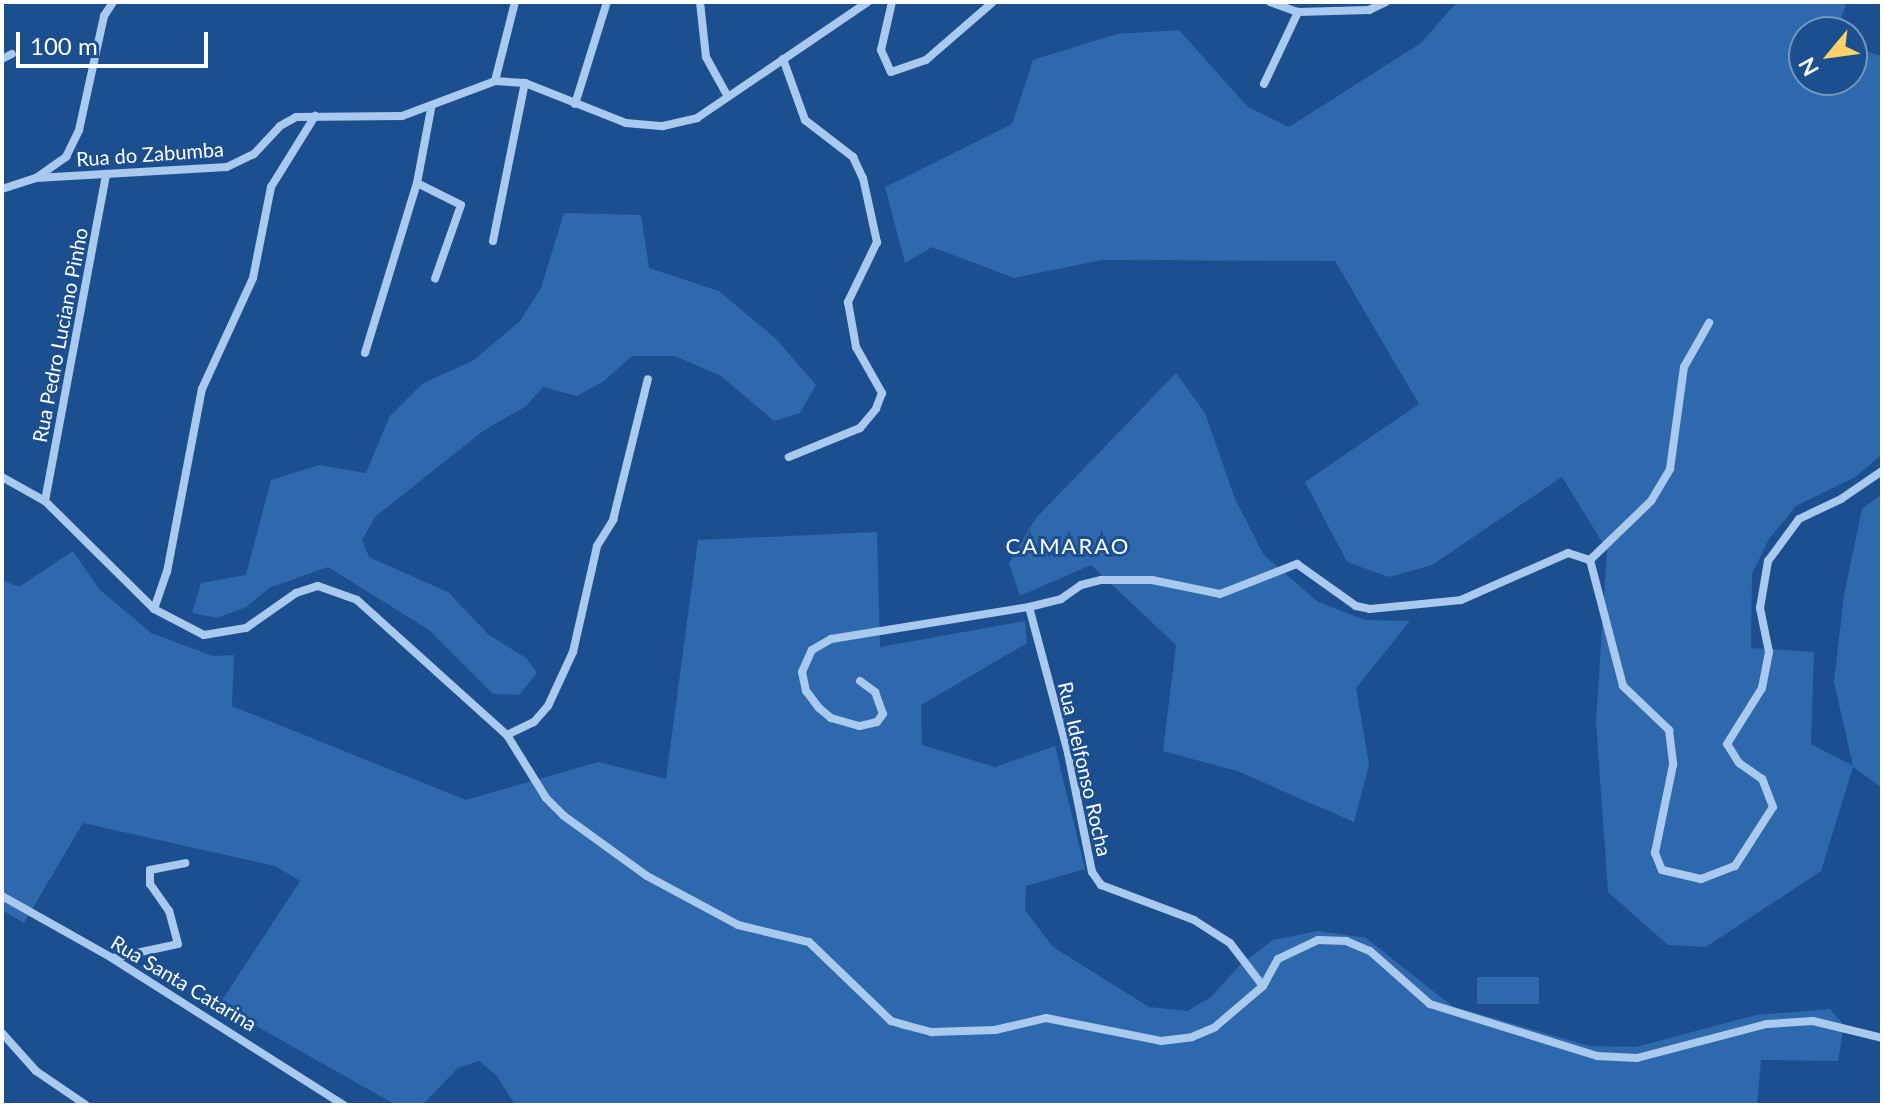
<!DOCTYPE html>
<style>
body{margin:0}
#map{position:relative;width:1884px;height:1107px;overflow:hidden;background:#1b4f8f;font-family:Lato,sans-serif}
div>[style]{position:absolute}
[style*='--x']{left:calc(var(--x)*1px);top:calc(var(--y)*1px);width:calc(var(--w)*1px);rotate:calc(var(--a)*1deg)}
.green>*{inset:0;background:#2e69ad;transform-origin:0 0}
.minor>*{height:8px;margin:-4px;padding:0 4px;transform-origin:4px;border-radius:4px;background:#a9c9ee}
span{translate:-50% -50%;white-space:nowrap;text-align:center;line-height:1.15;-webkit-text-stroke:6px #1b4f8f;paint-order:stroke}
.street-label{font-size:20px;color:#fff}
.neighbourhood-label{font-size:22px;color:#fff;letter-spacing:2px}
.frame{position:absolute;inset:0;border:4px solid #fff;pointer-events:none}
.north{position:absolute;left:1788px;top:16px;width:80px;height:80px;box-sizing:border-box;background:#1b4f8f;border:2px solid #7695bc;border-radius:50%;rotate:241deg;font-size:22px;font-weight:700;line-height:32px;text-align:center;color:#fff}
.north::after{content:'';display:block;margin:auto;width:28px;height:36px;background:#ffd166;clip-path:polygon(50% 0,100% 100%,50% 72%,0 100%)}
.scale{position:absolute;left:16px;top:32px;width:192px;height:36px;box-sizing:border-box;border:4px solid #fff;border-top:0;padding-left:10px;font-size:24px;line-height:28px;white-space:nowrap;color:#fff;-webkit-text-stroke:6px #1b4f8f;paint-order:stroke}
</style>
<div id="map">
<div class="green">
<i style="clip-path:polygon(1457px 2px,1847px 2px,1836px 32px,1804px 32px,1804px 80px,1852px 80px,1852px 47px,1882px 56px,1882px 454px,1857px 476px,1796px 506px,1769px 539px,1752px 574px,1751px 648px,1814px 652px,1811px 744px,1853px 766px,1834px 682px,1844px 595px,1862px 509px,1882px 494px,1882px 788px,1853px 767px,1821px 871px,1706px 947px,1668px 945px,1608px 892px,1596px 722px,1607px 550px,1562px 477px,1432px 565px,1389px 577px,1347px 562px,1305px 482px,1419px 404px,1335px 261px,1102px 260px,1014px 278px,932px 247px,905px 263px,885px 187px,1012px 124px,1033px 60px,1117px 34px,1179px 30px,1248px 107px,1289px 127px,1421px 43px)"></i>
<i style="clip-path:polygon(564px 213px,641px 215px,649px 268px,719px 291px,776px 339px,816px 385px,800px 413px,774px 421px,721px 376px,675px 356px,632px 356px,604px 381px,577px 396px,543px 387px,526px 406px,483px 431px,375px 517px,362px 540px,369px 557px,448px 592px,489px 635px,526px 658px,537px 673px,519px 695px,493px 694px,429px 630px,328px 567px,269px 588px,246px 607px,217px 618px,192px 613px,201px 583px,246px 575px,271px 480px,319px 465px,366px 473px,390px 416px,422px 384px,474px 360px,520px 321px,541px 288px)"></i>
<i style="clip-path:polygon(1176px 373px,1205px 413px,1235px 499px,1264px 555px,1318px 602px,1365px 620px,1410px 621px,1356px 688px,1369px 765px,1354px 822px,1237px 771px,1163px 751px,1176px 645px,1091px 565px,1020px 596px,1009px 563px,1036px 518px)"></i>
<i style="clip-path:polygon(877px 532px,880px 647px,1025px 621px,1027px 643px,921px 705px,922px 745px,995px 767px,1055px 746px,1085px 869px,1026px 886px,1025px 910px,1053px 947px,1149px 1007px,1187px 1011px,1211px 997px,1240px 965px,1273px 940px,1318px 931px,1366px 938px,1452px 1006px,1589px 1046px,1636px 1047px,1756px 1015px,1830px 1009px,1844px 1025px,1838px 1061px,1761px 1060px,1757px 1105px,515px 1105px,497px 1076px,479px 1061px,458px 1068px,422px 1105px,396px 1105px,219px 1005px,300px 881px,275px 866px,83px 823px,24px 923px,2px 910px,2px 580px,19px 587px,73px 551px,99px 589px,151px 633px,213px 656px,234px 655px,232px 706px,466px 800px,598px 762px,666px 779px,698px 540px)"></i>
<i style="left:1477px;top:977px;width:62px;height:27px"></i>
</div>
<div class="minor">
<i style="--x:700;--y:2;--w:55;--a:83.8"></i>
<i style="--x:706;--y:57;--w:43;--a:61.1"></i>
<i style="--x:892;--y:2;--w:49;--a:102.9"></i>
<i style="--x:881;--y:50;--w:24;--a:66"></i>
<i style="--x:891;--y:72;--w:37;--a:-19"></i>
<i style="--x:926;--y:60;--w:89;--a:-40.9"></i>
<i style="--x:1270;--y:2;--w:30;--a:20"></i>
<i style="--x:1298;--y:12;--w:71;--a:-1.6"></i>
<i style="--x:1369;--y:10;--w:19;--a:-25"></i>
<i style="--x:2;--y:59;--w:11;--a:-27"></i>
<i style="--x:783;--y:59;--w:65;--a:70.2"></i>
<i style="--x:805;--y:120;--w:61;--a:37.6"></i>
<i style="--x:853;--y:157;--w:23;--a:65"></i>
<i style="--x:863;--y:178;--w:66;--a:77.7"></i>
<i style="--x:877;--y:242;--w:67;--a:115.8"></i>
<i style="--x:848;--y:302;--w:46;--a:79.9"></i>
<i style="--x:856;--y:347;--w:53;--a:60.5"></i>
<i style="--x:882;--y:393;--w:17;--a:111"></i>
<i style="--x:876;--y:409;--w:25;--a:130"></i>
<i style="--x:860;--y:428;--w:77;--a:157.8"></i>
<i style="--x:495;--y:81;--w:81;--a:-75.8"></i>
<i style="--x:1264;--y:84;--w:80;--a:-64.7"></i>
<i style="--x:575;--y:104;--w:107;--a:-72.6"></i>
<i style="--x:36;--y:178;--w:191;--a:-3.3"></i>
<i style="--x:227;--y:167;--w:30;--a:-26"></i>
<i style="--x:254;--y:154;--w:38;--a:-47"></i>
<i style="--x:280;--y:126;--w:18;--a:-29"></i>
<i style="--x:296;--y:117;--w:106;--a:-0.5"></i>
<i style="--x:402;--y:116;--w:99;--a:-20.6"></i>
<i style="--x:495;--y:81;--w:30;--a:4"></i>
<i style="--x:525;--y:83;--w:109;--a:21.6"></i>
<i style="--x:626;--y:123;--w:37;--a:5"></i>
<i style="--x:663;--y:126;--w:35;--a:-13"></i>
<i style="--x:697;--y:118;--w:207;--a:-34.2"></i>
<i style="--x:417;--y:183;--w:49;--a:26.6"></i>
<i style="--x:461;--y:205;--w:78;--a:109.4"></i>
<i style="--x:2;--y:189;--w:36;--a:-18"></i>
<i style="--x:36;--y:178;--w:37;--a:-35"></i>
<i style="--x:66;--y:157;--w:30;--a:-64"></i>
<i style="--x:79;--y:130;--w:117;--a:-77.6"></i>
<i style="--x:104;--y:16;--w:17;--a:-57"></i>
<i style="--x:493;--y:241;--w:161;--a:-78.6"></i>
<i style="--x:365;--y:353;--w:178;--a:-73"></i>
<i style="--x:417;--y:183;--w:75;--a:-79.3"></i>
<i style="--x:2;--y:477;--w:49;--a:29.2"></i>
<i style="--x:45;--y:501;--w:153;--a:44.7"></i>
<i style="--x:154;--y:609;--w:56;--a:27.5"></i>
<i style="--x:204;--y:635;--w:43;--a:-9.5"></i>
<i style="--x:246;--y:628;--w:61;--a:-35"></i>
<i style="--x:296;--y:593;--w:23;--a:-18"></i>
<i style="--x:318;--y:586;--w:41;--a:19.7"></i>
<i style="--x:357;--y:600;--w:202;--a:42"></i>
<i style="--x:507;--y:735;--w:74;--a:58.2"></i>
<i style="--x:546;--y:798;--w:25;--a:45"></i>
<i style="--x:564;--y:816;--w:102;--a:35.9"></i>
<i style="--x:647;--y:876;--w:103;--a:28.3"></i>
<i style="--x:738;--y:925;--w:73;--a:13.5"></i>
<i style="--x:809;--y:942;--w:114;--a:43.9"></i>
<i style="--x:891;--y:1021;--w:15;--a:16"></i>
<i style="--x:905;--y:1025;--w:28;--a:15"></i>
<i style="--x:932;--y:1032;--w:63;--a:-1.8"></i>
<i style="--x:995;--y:1030;--w:52;--a:-13.2"></i>
<i style="--x:1046;--y:1018;--w:117;--a:11.3"></i>
<i style="--x:1161;--y:1041;--w:31;--a:-7"></i>
<i style="--x:1192;--y:1037;--w:25;--a:-23"></i>
<i style="--x:1215;--y:1027;--w:63;--a:-40.5"></i>
<i style="--x:1263;--y:986;--w:31;--a:-61"></i>
<i style="--x:1278;--y:959;--w:44;--a:-25.4"></i>
<i style="--x:1318;--y:940;--w:28;--a:2"></i>
<i style="--x:1346;--y:941;--w:26;--a:23"></i>
<i style="--x:1370;--y:951;--w:80;--a:41.5"></i>
<i style="--x:1430;--y:1004;--w:175;--a:17.3"></i>
<i style="--x:1597;--y:1056;--w:40;--a:2.9"></i>
<i style="--x:1637;--y:1058;--w:134;--a:-14.7"></i>
<i style="--x:1767;--y:1024;--w:46;--a:-3.7"></i>
<i style="--x:1813;--y:1021;--w:71;--a:13.8"></i>
<i style="--x:45;--y:501;--w:333;--a:-79.4"></i>
<i style="--x:1590;--y:560;--w:85;--a:-44"></i>
<i style="--x:1651;--y:501;--w:37;--a:-59"></i>
<i style="--x:1670;--y:469;--w:103;--a:-82.2"></i>
<i style="--x:1684;--y:367;--w:51;--a:-60.4"></i>
<i style="--x:1029;--y:607;--w:151;--a:75"></i>
<i style="--x:1068;--y:753;--w:121;--a:78.6"></i>
<i style="--x:1092;--y:872;--w:16;--a:55"></i>
<i style="--x:1101;--y:885;--w:99;--a:20.6"></i>
<i style="--x:1194;--y:920;--w:43;--a:32.6"></i>
<i style="--x:1230;--y:943;--w:54;--a:52.5"></i>
<i style="--x:154;--y:609;--w:39;--a:-71"></i>
<i style="--x:167;--y:572;--w:186;--a:-79.2"></i>
<i style="--x:202;--y:389;--w:122;--a:-65.3"></i>
<i style="--x:253;--y:278;--w:93;--a:-78.8"></i>
<i style="--x:271;--y:187;--w:84;--a:-58.2"></i>
<i style="--x:860;--y:681;--w:19;--a:36"></i>
<i style="--x:875;--y:692;--w:23;--a:70"></i>
<i style="--x:883;--y:714;--w:10;--a:127"></i>
<i style="--x:877;--y:722;--w:18;--a:167"></i>
<i style="--x:859;--y:726;--w:29;--a:-164"></i>
<i style="--x:831;--y:718;--w:16;--a:-140"></i>
<i style="--x:819;--y:708;--w:21;--a:-127"></i>
<i style="--x:806;--y:691;--w:19;--a:-102"></i>
<i style="--x:802;--y:672;--w:24;--a:-66"></i>
<i style="--x:812;--y:650;--w:22;--a:-30"></i>
<i style="--x:831;--y:639;--w:201;--a:-9.2"></i>
<i style="--x:1029;--y:607;--w:33;--a:-14"></i>
<i style="--x:1061;--y:599;--w:24;--a:-35"></i>
<i style="--x:1081;--y:585;--w:21;--a:-14"></i>
<i style="--x:1101;--y:580;--w:51;--a:0"></i>
<i style="--x:1152;--y:580;--w:69;--a:11.6"></i>
<i style="--x:1220;--y:594;--w:83;--a:-21.3"></i>
<i style="--x:1297;--y:564;--w:72;--a:35.4"></i>
<i style="--x:1356;--y:606;--w:14;--a:12"></i>
<i style="--x:1370;--y:609;--w:91;--a:-5.6"></i>
<i style="--x:1461;--y:600;--w:117;--a:-23.7"></i>
<i style="--x:1568;--y:553;--w:23;--a:18"></i>
<i style="--x:1590;--y:560;--w:130;--a:75.3"></i>
<i style="--x:1623;--y:686;--w:64;--a:43.7"></i>
<i style="--x:1669;--y:730;--w:35;--a:83"></i>
<i style="--x:1673;--y:765;--w:90;--a:101.6"></i>
<i style="--x:1655;--y:853;--w:18;--a:68"></i>
<i style="--x:1662;--y:870;--w:40;--a:13"></i>
<i style="--x:1701;--y:879;--w:36;--a:-21"></i>
<i style="--x:1735;--y:866;--w:70;--a:-57.2"></i>
<i style="--x:1773;--y:807;--w:30;--a:-111"></i>
<i style="--x:1762;--y:779;--w:28;--a:-145"></i>
<i style="--x:1739;--y:763;--w:22;--a:-122"></i>
<i style="--x:1727;--y:744;--w:66;--a:-58"></i>
<i style="--x:1762;--y:688;--w:37;--a:-79"></i>
<i style="--x:1769;--y:652;--w:45;--a:-101.6"></i>
<i style="--x:1760;--y:608;--w:48;--a:-80.3"></i>
<i style="--x:1768;--y:561;--w:52;--a:-53.6"></i>
<i style="--x:1799;--y:519;--w:47;--a:-25.5"></i>
<i style="--x:1841;--y:499;--w:50;--a:-34.3"></i>
<i style="--x:507;--y:735;--w:30;--a:-26"></i>
<i style="--x:534;--y:722;--w:21;--a:-49"></i>
<i style="--x:548;--y:706;--w:60;--a:-65.2"></i>
<i style="--x:573;--y:652;--w:109;--a:-77.2"></i>
<i style="--x:597;--y:546;--w:31;--a:-58"></i>
<i style="--x:613;--y:520;--w:145;--a:-76.1"></i>
<i style="--x:2;--y:896;--w:126;--a:29.4"></i>
<i style="--x:112;--y:958;--w:275;--a:32.4"></i>
<i style="--x:113;--y:958;--w:66;--a:-12.2"></i>
<i style="--x:178;--y:944;--w:34;--a:-105"></i>
<i style="--x:169;--y:911;--w:33;--a:-125"></i>
<i style="--x:150;--y:884;--w:14;--a:-90"></i>
<i style="--x:150;--y:870;--w:36;--a:-11"></i>
<i style="--x:2;--y:1033;--w:51;--a:48.2"></i>
<i style="--x:36;--y:1071;--w:60;--a:34.2"></i>
</div>
<div class="street-label">
<span style="left:150px;top:154px;rotate:-4deg">Rua do Zabumba</span>
<span style="left:60px;top:335px;rotate:-79deg">Rua Pedro Luciano Pinho</span>
<span style="left:1085px;top:769px;rotate:77deg">Rua Idelfonso Rocha</span>
<span style="left:184px;top:983px;rotate:31deg">Rua Santa Catarina</span>
</div>
<div class="neighbourhood-label">
<span style="left:1068px;top:546px">CAMARAO</span>
</div>
<div class="frame"></div>
<div class="north">N</div>
<div class="scale">100 m</div>
</div>
